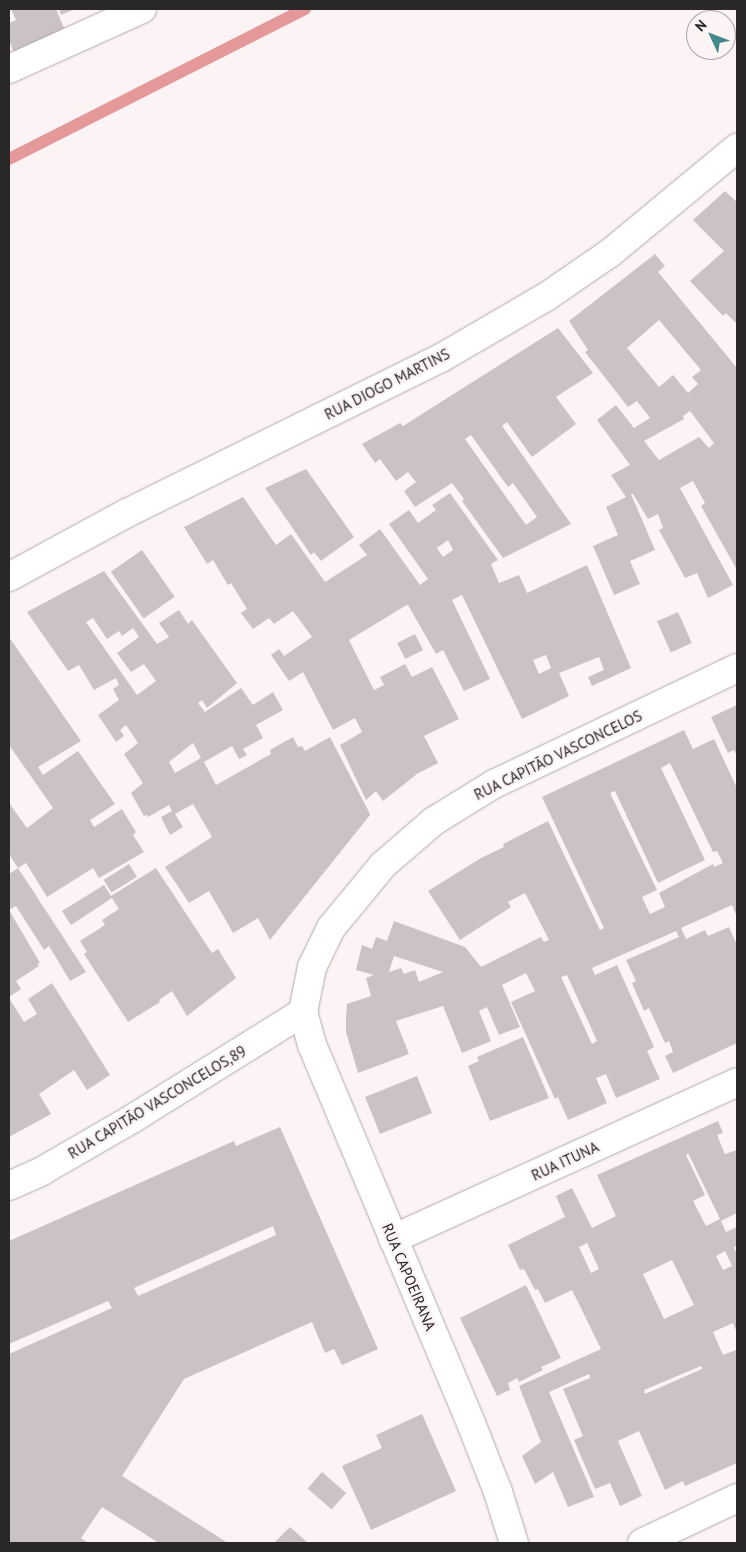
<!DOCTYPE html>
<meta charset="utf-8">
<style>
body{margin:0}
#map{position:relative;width:746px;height:1552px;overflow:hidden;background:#fcf4f4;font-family:"PT Sans",sans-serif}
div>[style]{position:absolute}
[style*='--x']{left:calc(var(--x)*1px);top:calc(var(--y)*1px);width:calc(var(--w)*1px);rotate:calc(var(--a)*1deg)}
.stream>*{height:12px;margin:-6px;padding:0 6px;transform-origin:6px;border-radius:6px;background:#e4989a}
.building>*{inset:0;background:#cbc3c3;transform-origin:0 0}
.roads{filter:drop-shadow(0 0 1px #b1aaaa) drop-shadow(0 0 1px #b1aaaa)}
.minor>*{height:28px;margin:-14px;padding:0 14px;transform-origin:14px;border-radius:14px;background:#fff}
span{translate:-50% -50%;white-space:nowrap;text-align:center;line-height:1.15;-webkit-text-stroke:5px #fcf4f4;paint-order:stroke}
.street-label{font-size:15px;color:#2a2727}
.frame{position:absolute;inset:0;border:10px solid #2a2727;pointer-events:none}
.north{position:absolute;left:686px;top:10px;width:50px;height:50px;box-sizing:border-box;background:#fcf4f4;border:1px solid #a8a2a2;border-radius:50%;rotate:313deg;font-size:14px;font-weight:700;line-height:20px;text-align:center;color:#2a2727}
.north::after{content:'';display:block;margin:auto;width:18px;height:22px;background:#40888a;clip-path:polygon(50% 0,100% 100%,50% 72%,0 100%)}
</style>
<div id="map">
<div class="stream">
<i style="--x:9;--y:159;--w:332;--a:-26.9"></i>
</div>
<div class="building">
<i style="clip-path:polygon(11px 9px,56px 9px,64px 28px,27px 47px,15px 56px,9px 40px,9px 23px,16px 20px)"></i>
<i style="clip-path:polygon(59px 9px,75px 9px,61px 15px)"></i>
<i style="clip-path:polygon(725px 191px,737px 202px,737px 324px,726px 313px,723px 316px,690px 281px,724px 251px,693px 220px)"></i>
<i style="clip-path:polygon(evenodd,655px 254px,665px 266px,658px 272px,737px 368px,737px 570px,701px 506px,705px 503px,693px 481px,680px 488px,733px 585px,708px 598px,697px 573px,685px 578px,659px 530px,663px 528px,658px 514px,648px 519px,633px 494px,631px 494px,655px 550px,630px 561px,640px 584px,614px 595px,593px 546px,618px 535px,606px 507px,626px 497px,611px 475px,630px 465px,597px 420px,616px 405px,634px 428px,650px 418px,637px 401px,628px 407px,585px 352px,588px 350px,569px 321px,655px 254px,659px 320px,701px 370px,692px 377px,698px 384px,688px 393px,673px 375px,659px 387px,627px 348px,659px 320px,655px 254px,690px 411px,714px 443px,709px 448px,699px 437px,659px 460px,644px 441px,684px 419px,683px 416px,690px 411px)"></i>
<i style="clip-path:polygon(evenodd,558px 328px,593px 373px,556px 397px,576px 424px,532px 457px,507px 422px,502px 426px,571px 524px,503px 558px,462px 501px,464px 499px,452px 483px,415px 507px,404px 491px,416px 482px,408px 472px,396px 481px,380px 459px,375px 463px,362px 444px,400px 423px,403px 426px,558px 328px,471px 435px,508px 487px,513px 483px,537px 517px,526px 525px,465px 439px,471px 435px)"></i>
<i style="clip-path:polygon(306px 469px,354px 537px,321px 561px,314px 552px,311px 555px,265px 488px)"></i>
<i style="clip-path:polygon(evenodd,450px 493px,498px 560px,491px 564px,499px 583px,519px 575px,527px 593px,587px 565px,631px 668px,592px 686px,588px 677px,604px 670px,599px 657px,559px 673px,569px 696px,522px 719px,462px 595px,452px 600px,490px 679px,464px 691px,443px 650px,436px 654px,408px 605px,405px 606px,349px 640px,374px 690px,384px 685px,380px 677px,405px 664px,412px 677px,432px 667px,459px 719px,424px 736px,438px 763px,417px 774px,383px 801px,376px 791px,366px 800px,340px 745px,362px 732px,355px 718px,333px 730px,303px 672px,289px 681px,271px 655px,279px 649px,284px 656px,312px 637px,293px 611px,274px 624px,269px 618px,253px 629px,241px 613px,247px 609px,231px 583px,228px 585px,213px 560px,207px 564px,184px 527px,243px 497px,276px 545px,291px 534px,325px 582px,367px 555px,359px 545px,380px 529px,420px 585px,428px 579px,389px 524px,409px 510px,418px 523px,436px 510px,432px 505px,450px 493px,448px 540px,453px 550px,443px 557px,437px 548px,448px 540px,450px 493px,546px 655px,551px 668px,539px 674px,533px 660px,546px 655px)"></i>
<i style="left:142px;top:550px;width:57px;height:38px;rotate:55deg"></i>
<i style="clip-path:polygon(evenodd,104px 571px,157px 644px,169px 637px,159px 623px,179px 610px,188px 624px,192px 620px,237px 683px,207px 708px,202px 700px,198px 703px,205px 712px,241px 688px,253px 705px,273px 692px,283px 710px,256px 725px,263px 738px,243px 749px,247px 755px,239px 759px,232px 746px,204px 762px,216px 785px,271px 754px,270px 750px,293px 737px,298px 747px,302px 746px,305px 751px,330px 737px,369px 812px,370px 815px,270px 940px,258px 918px,233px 933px,209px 891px,189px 903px,165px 867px,212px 837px,193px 804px,175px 814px,183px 827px,170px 835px,161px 817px,172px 811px,169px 805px,148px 817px,147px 815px,144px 816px,131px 793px,143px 783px,124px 754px,138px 743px,126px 725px,120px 730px,124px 736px,116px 742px,98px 715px,119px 700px,113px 689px,119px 685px,116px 678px,94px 690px,79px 665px,68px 671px,27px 612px,104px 571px,93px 618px,107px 639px,119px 631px,122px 636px,133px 628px,139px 637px,117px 653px,131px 672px,144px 664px,156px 681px,137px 695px,86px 622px,93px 618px,104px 571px,193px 743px,201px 758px,175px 773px,169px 762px,193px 743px)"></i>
<i style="left:678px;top:612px;width:34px;height:23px;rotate:66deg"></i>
<i style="left:415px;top:634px;width:18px;height:20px;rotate:63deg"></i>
<i style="clip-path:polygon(9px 637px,81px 741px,38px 767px,43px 775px,78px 751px,115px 804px,90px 820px,94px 827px,122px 809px,136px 832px,133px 835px,144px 852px,99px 878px,93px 868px,47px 897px,26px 863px,18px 868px,9px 854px,9px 803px,27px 828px,53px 808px,9px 745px)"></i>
<i style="clip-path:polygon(737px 705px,737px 756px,734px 750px,728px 753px,711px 717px)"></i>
<i style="clip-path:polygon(evenodd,684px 730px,693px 749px,714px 739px,737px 788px,737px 917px,732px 905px,681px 928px,686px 939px,705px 930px,708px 936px,729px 927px,737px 945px,737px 1043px,673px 1073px,665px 1056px,673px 1052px,669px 1041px,665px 1043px,649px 1008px,644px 1011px,632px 983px,636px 981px,626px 960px,679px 937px,676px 931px,592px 968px,595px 975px,617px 965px,654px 1047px,647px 1051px,660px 1079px,616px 1098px,606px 1074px,596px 1078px,607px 1103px,568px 1120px,558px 1097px,555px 1099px,511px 1002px,535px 991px,526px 973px,502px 985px,520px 1027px,499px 1035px,487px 1007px,479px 1011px,491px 1041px,462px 1053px,443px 1006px,396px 1021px,409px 1054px,358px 1073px,346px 1032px,346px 1017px,347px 1004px,371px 996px,366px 978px,374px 975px,356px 970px,362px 945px,372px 949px,376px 937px,387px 941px,394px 921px,465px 947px,481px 967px,541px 937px,544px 942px,549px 940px,525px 893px,508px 902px,511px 907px,460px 940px,428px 891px,481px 858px,504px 847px,503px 844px,548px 821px,600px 930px,604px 928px,542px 797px,684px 730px,670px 763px,713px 852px,717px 851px,723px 863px,714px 867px,713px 864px,659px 893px,665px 907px,650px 914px,642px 897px,657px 890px,610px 793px,615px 791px,658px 883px,682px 871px,705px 860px,661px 768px,670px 763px,684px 730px,394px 956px,443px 972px,419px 982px,415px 970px,404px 974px,401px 968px,389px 972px,394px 956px,684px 730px,567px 975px,597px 1041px,592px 1044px,561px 977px,567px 975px)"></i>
<i style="left:129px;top:864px;width:15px;height:30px;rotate:58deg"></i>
<i style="clip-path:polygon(18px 868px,86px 972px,70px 981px,49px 946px,44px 950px,16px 906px,9px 910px,40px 963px,37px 964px,39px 966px,16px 981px,21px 989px,9px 997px,9px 874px)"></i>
<i style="clip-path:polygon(156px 868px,212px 953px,218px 949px,236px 978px,187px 1016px,172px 991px,159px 1000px,160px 1002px,128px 1022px,84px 954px,87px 952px,80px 941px,105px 925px,102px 920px,119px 909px,112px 898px,71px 925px,62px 911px,104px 885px,111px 896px)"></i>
<i style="clip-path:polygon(52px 983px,110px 1075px,87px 1090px,74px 1070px,39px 1094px,51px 1114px,9px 1137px,9px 998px,24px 1022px,37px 1014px,28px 999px)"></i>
<i style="clip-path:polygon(523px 1037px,549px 1098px,490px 1121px,468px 1066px,479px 1061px,477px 1057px)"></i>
<i style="left:417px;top:1076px;width:40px;height:56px;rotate:68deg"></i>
<i style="clip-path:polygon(evenodd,718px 1121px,723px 1133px,717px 1135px,725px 1154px,737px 1150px,737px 1213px,721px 1221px,688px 1153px,686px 1155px,705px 1195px,693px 1201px,706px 1226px,720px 1219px,726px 1232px,737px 1227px,737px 1246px,734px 1247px,737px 1255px,737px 1333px,733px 1323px,713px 1332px,723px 1355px,736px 1350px,737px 1353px,737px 1463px,685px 1486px,683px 1481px,665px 1490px,639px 1431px,618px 1441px,642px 1496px,620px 1506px,610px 1483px,595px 1489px,574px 1440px,583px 1436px,563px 1389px,590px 1378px,589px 1374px,549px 1392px,594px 1497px,568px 1507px,553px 1472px,535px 1484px,522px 1456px,541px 1442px,519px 1386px,601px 1349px,572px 1290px,545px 1303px,538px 1289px,535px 1290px,524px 1269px,520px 1270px,508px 1245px,565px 1217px,556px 1196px,572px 1188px,592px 1228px,616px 1216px,597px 1175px,718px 1121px,587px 1243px,599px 1269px,591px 1273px,579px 1247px,587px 1243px,718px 1121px,725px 1251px,732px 1266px,723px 1270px,716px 1256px,725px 1251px,718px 1121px,672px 1260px,694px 1305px,664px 1319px,643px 1274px,672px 1260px,718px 1121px,701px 1366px,702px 1369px,645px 1394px,644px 1390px,701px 1366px)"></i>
<i style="clip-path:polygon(evenodd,280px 1127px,378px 1349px,342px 1365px,334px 1349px,325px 1353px,312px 1322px,184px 1379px,122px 1476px,228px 1543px,159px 1543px,102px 1507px,81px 1538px,88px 1543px,9px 1543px,9px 1354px,112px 1308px,108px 1301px,9px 1344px,9px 1241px,234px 1141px,236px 1146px,280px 1127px,273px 1226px,276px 1235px,138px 1296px,134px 1288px,273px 1226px)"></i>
<i style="clip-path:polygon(526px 1285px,561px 1358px,541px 1367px,543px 1370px,519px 1382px,517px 1378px,508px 1383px,510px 1390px,497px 1396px,460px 1318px)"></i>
<i style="clip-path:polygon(422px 1414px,456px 1491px,371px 1530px,342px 1466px,382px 1448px,376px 1435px)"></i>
<i style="left:322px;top:1472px;width:32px;height:22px;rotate:41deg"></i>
<i style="clip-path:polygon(290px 1527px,308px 1543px,274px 1543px)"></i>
</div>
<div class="roads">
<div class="minor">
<i style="--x:9;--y:69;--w:146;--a:-24.3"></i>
<i style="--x:9;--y:577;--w:134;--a:-28.5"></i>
<i style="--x:127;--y:513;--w:350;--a:-26.3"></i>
<i style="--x:441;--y:358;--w:121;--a:-30.2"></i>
<i style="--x:546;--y:297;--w:78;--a:-34.5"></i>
<i style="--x:610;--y:253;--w:165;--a:-39.6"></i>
<i style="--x:9;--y:1186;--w:36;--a:-24"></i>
<i style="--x:42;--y:1171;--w:104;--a:-30"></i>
<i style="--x:132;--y:1119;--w:202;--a:-32"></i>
<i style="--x:393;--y:1239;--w:378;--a:-24.5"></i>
<i style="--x:514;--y:1543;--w:53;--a:-107.4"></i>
<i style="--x:498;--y:1492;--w:74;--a:-111.4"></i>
<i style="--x:471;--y:1423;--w:410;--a:-112.8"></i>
<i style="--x:312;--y:1045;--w:34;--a:-105"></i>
<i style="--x:303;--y:1012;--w:46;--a:-78.7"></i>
<i style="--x:312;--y:967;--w:43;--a:-64"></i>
<i style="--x:331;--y:928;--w:82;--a:-50.5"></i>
<i style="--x:383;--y:865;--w:67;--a:-40.8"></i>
<i style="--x:434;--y:821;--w:70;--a:-31.7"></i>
<i style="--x:494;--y:784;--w:269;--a:-25.5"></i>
<i style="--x:642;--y:1543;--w:105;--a:-25.3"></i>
</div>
</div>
<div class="street-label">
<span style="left:387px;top:384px;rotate:-27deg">RUA DIOGO MARTINS</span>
<span style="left:558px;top:755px;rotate:-26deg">RUA CAPITÃO VASCONCELOS</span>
<span style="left:157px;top:1102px;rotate:-31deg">RUA CAPITÃO VASCONCELOS,89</span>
<span style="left:565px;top:1161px;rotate:-25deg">RUA ITUNA</span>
<span style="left:409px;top:1277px;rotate:67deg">RUA CAPOEIRANA</span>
</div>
<div class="frame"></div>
<div class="north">N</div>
</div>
